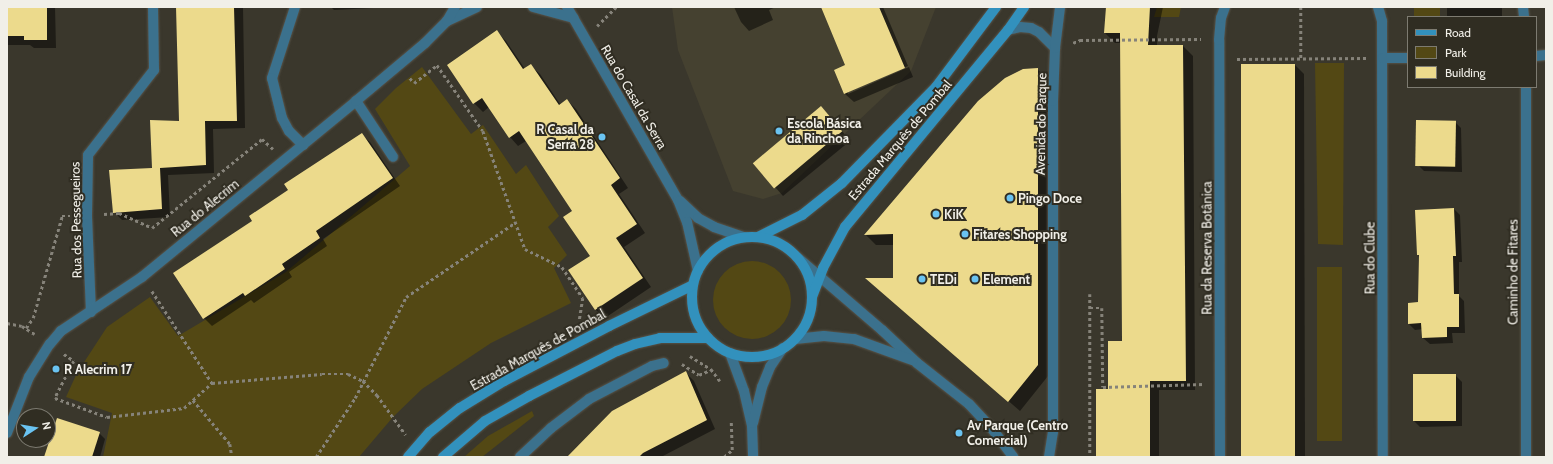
<!DOCTYPE html>
<meta charset="utf-8">
<style>
body{margin:0}
#map{position:relative;width:1553px;height:464px;overflow:hidden;background:#3a372c;font-family:Cabin,sans-serif}
div>[style]{position:absolute}
[style*='--x']{left:calc(var(--x)*1px);top:calc(var(--y)*1px);width:calc(var(--w)*1px);rotate:calc(var(--a)*1deg)}
.built>*{inset:0;background:#454130}
.green>*{inset:0;background:#534814;transform-origin:0 0}
.round{border-radius:50%}
.shadow>*{inset:0;background:#0007;transform-origin:0 0}
.building>*{inset:0;background:#ecda8c;transform-origin:0 0}
.path>*{height:2.5px;margin-top:-1.25px;transform-origin:0;background:repeating-linear-gradient(90deg,#86837a 0 3px,transparent 0 6px)}
.roads{filter:drop-shadow(0 0 1px #57544a) drop-shadow(0 0 1px #57544a)}
.lane>*{height:10px;margin:-5px;padding:0 5px;transform-origin:5px;border-radius:5px;background:#3b718d}
.street>*{height:10px;margin:-5px;padding:0 5px;transform-origin:5px;border-radius:5px;background:#3b718d}
.secondary>*{height:10px;margin:-5px;padding:0 5px;transform-origin:5px;border-radius:5px;background:#3291bd}
.secondary>.ring{margin:-5px;padding:0;box-sizing:content-box;background:none;border:10px solid #3291bd;border-radius:50%}
.dots>*{width:11px;height:11px;translate:-50% -50%;box-sizing:border-box;border:2px solid #302d22;border-radius:50%}
span{translate:-50% -50%;white-space:nowrap;text-align:center;line-height:1.15;-webkit-text-stroke:4px #302d22;paint-order:stroke}
.street-label{font-size:13px;color:#f1efe8}
.poi-label{font-size:13px;color:#f1efe8;font-weight:700}
.left{translate:0 -50%;text-align:left}
.right{translate:-100% -50%;text-align:right}
.frame{position:absolute;inset:0;border:8px solid #f1efe8;pointer-events:none}
.legend{position:absolute;left:1407px;top:16px;width:130px;height:72px;box-sizing:border-box;background:#302d22;border:1px solid #7d7b71;margin:0;padding:5px 7px;list-style:none;font-size:12px;color:#f1efe8}
.legend li{display:flex;align-items:center;gap:8px;height:20px}
.legend b{width:20px;border:1px solid #7d7b71}
.north{position:absolute;left:16px;top:408px;width:40px;height:40px;box-sizing:border-box;background:#302d22;border:1px solid #7d7b71;border-radius:50%;rotate:78deg;font-size:11px;font-weight:700;line-height:16px;text-align:center;color:#f1efe8}
.north::after{content:'';display:block;margin:auto;width:14px;height:18px;background:#6ac3f1;clip-path:polygon(50% 0,100% 100%,50% 72%,0 100%)}
</style>
<div id="map">
<div class="built">
<i style="clip-path:polygon(672px 7px,936px 7px,911px 71px,782px 193px,763px 199px,733px 191px,678px 50px)"></i>
</div>
<div class="green">
<i style="clip-path:polygon(1157px 7px,1181px 7px,1179px 17px,1154px 17px)"></i>
<i style="left:1414px;top:7px;width:26px;height:10px"></i>
<i style="clip-path:polygon(1315px 63px,1344px 63px,1343px 245px,1318px 244px)"></i>
<i style="clip-path:polygon(422px 67px,471px 134px,483px 125px,516px 174px,526px 165px,559px 216px,548px 227px,567px 255px,554px 268px,571px 303px,491px 343px,422px 389px,393px 417px,359px 457px,103px 457px,112px 413px,66px 397px,77px 373px,107px 327px,150px 297px,178px 336px,286px 272px,410px 166px,375px 109px,396px 88px)"></i>
<i class="round" style="left:713px;top:261px;width:78px;height:78px"></i>
<i style="left:1317px;top:267px;width:25px;height:174px"></i>
<i style="clip-path:polygon(532px 411px,534px 416px,482px 457px,464px 457px,488px 436px)"></i>
</div>
<div class="shadow">
<i style="clip-path:polygon(7px 7px,55px 7px,56px 48px,34px 48px,30px 45px,7px 45px)"></i>
<i style="clip-path:polygon(177px 7px,243px 7px,245px 128px,213px 129px,214px 173px,168px 175px,170px 217px,122px 220px,114px 212px,153px 169px,180px 122px)"></i>
<i style="clip-path:polygon(331px 7px,393px 7px,334px 10px)"></i>
<i style="clip-path:polygon(734px 7px,776px 7px,769px 10px,773px 20px,749px 31px,741px 22px)"></i>
<i style="clip-path:polygon(822px 7px,883px 7px,908px 66px,848px 92px,848px 94px,909px 67px,913px 77px,854px 102px,845px 94px,835px 70px,847px 65px)"></i>
<i style="clip-path:polygon(1107px 7px,1163px 7px,1157px 36px,1157px 46px,1183px 46px,1193px 56px,1195px 390px,1159px 390px,1159px 457px,1098px 457px,1109px 390px,1123px 342px,1121px 43px,1115px 43px,1105px 33px)"></i>
<i style="left:1447px;top:7px;width:55px;height:10px"></i>
<i style="clip-path:polygon(497px 32px,506px 41px,525px 69px,531px 66px,540px 74px,560px 104px,567px 100px,576px 109px,628px 188px,619px 194px,645px 233px,624px 247px,651px 287px,605px 318px,596px 310px,570px 271px,591px 257px,574px 211px,526px 141px,518px 146px,510px 137px,489px 107px,483px 112px,474px 103px)"></i>
<i style="clip-path:polygon(1295px 65px,1304px 74px,1305px 457px,1243px 457px)"></i>
<i style="clip-path:polygon(1037px 69px,1048px 79px,1048px 376px,1020px 411px,867px 279px,894px 279px,894px 245px,876px 245px,866px 235px)"></i>
<i style="clip-path:polygon(830px 116px,850px 141px,783px 196px,775px 187px)"></i>
<i style="clip-path:polygon(1455px 122px,1461px 128px,1462px 172px,1424px 171px,1418px 165px)"></i>
<i style="clip-path:polygon(362px 135px,370px 142px,400px 186px,323px 239px,327px 246px,289px 272px,292px 277px,254px 303px,251px 300px,212px 326px,204px 318px,175px 273px,253px 221px,289px 190px)"></i>
<i style="clip-path:polygon(1454px 209px,1460px 215px,1462px 262px,1459px 262px,1459px 296px,1464px 301px,1465px 333px,1452px 333px,1453px 343px,1430px 344px,1423px 338px,1423px 329px,1415px 330px,1409px 324px,1419px 303px,1420px 256px,1418px 255px)"></i>
<i style="clip-path:polygon(685px 372px,694px 381px,715px 429px,661px 457px,567px 457px)"></i>
<i style="clip-path:polygon(1455px 375px,1462px 382px,1462px 426px,1420px 427px,1414px 421px)"></i>
<i style="clip-path:polygon(99px 433px,105px 439px,100px 457px,45px 457px)"></i>
</div>
<div class="building">
<i style="clip-path:polygon(7px 7px,47px 7px,47px 40px,24px 40px,24px 36px,7px 36px)"></i>
<i style="clip-path:polygon(176px 7px,234px 7px,237px 121px,205px 121px,206px 165px,160px 168px,162px 209px,113px 213px,109px 170px,152px 168px,150px 120px,179px 121px)"></i>
<i style="clip-path:polygon(821px 7px,879px 7px,905px 68px,844px 94px,834px 70px,845px 65px)"></i>
<i style="clip-path:polygon(1106px 7px,1150px 7px,1148px 45px,1183px 45px,1186px 381px,1150px 381px,1150px 457px,1096px 457px,1096px 389px,1108px 389px,1108px 341px,1122px 341px,1120px 33px,1104px 33px)"></i>
<i style="clip-path:polygon(497px 30px,523px 69px,531px 64px,559px 105px,567px 99px,620px 178px,611px 185px,637px 224px,616px 238px,643px 278px,595px 310px,568px 270px,590px 256px,563px 217px,572px 211px,519px 131px,509px 138px,482px 98px,473px 104px,447px 65px)"></i>
<i style="left:1241px;top:64px;width:54px;height:393px"></i>
<i style="clip-path:polygon(1038px 68px,1038px 365px,1008px 402px,865px 278px,893px 278px,893px 234px,864px 235px,978px 101px,1005px 78px,1023px 69px)"></i>
<i style="left:821px;top:106px;width:33px;height:89px;rotate:50deg"></i>
<i style="left:1416px;top:120px;width:40px;height:46px;rotate:1deg"></i>
<i style="clip-path:polygon(362px 133px,393px 178px,316px 231px,320px 238px,282px 264px,285px 269px,245px 296px,243px 293px,203px 319px,173px 273px,252px 221px,249px 216px,288px 190px,284px 184px)"></i>
<i style="clip-path:polygon(1454px 208px,1456px 256px,1453px 256px,1454px 294px,1459px 294px,1459px 327px,1447px 327px,1447px 337px,1422px 338px,1421px 323px,1408px 324px,1408px 303px,1418px 302px,1419px 255px,1417px 255px,1415px 210px)"></i>
<i style="clip-path:polygon(686px 371px,707px 420px,643px 453px,639px 457px,567px 457px,612px 411px)"></i>
<i style="left:1456px;top:374px;width:47px;height:43px;rotate:90deg"></i>
<i style="clip-path:polygon(57px 418px,100px 432px,92px 457px,44px 457px)"></i>
</div>
<div class="path">
<i style="--x:1301;--y:7;--w:51;--a:90"></i>
<i style="--x:597;--y:26;--w:27;--a:-45"></i>
<i style="--x:1073;--y:43;--w:8;--a:-23"></i>
<i style="--x:1080;--y:40;--w:121;--a:-0.5"></i>
<i style="--x:1237;--y:59;--w:129;--a:-0.4"></i>
<i style="--x:410;--y:78;--w:6;--a:51"></i>
<i style="--x:414;--y:83;--w:29;--a:-38"></i>
<i style="--x:437;--y:65;--w:80;--a:55.1"></i>
<i style="--x:483;--y:131;--w:125;--a:70.4"></i>
<i style="--x:525;--y:249;--w:41;--a:25.9"></i>
<i style="--x:562;--y:267;--w:37;--a:56"></i>
<i style="--x:583;--y:298;--w:24;--a:99"></i>
<i style="--x:104;--y:214;--w:15;--a:-4"></i>
<i style="--x:119;--y:213;--w:36;--a:24"></i>
<i style="--x:152;--y:228;--w:141;--a:-39"></i>
<i style="--x:262;--y:139;--w:15;--a:42"></i>
<i style="--x:152;--y:291;--w:110;--a:56.9"></i>
<i style="--x:1090;--y:294;--w:163;--a:90"></i>
<i style="--x:1090;--y:308;--w:12;--a:0"></i>
<i style="--x:1102;--y:308;--w:79;--a:89.3"></i>
<i style="--x:1103;--y:387;--w:101;--a:-1.7"></i>
<i style="--x:7;--y:323;--w:15;--a:11"></i>
<i style="--x:22;--y:326;--w:15;--a:32"></i>
<i style="--x:26;--y:328;--w:12;--a:-55"></i>
<i style="--x:33;--y:318;--w:106;--a:-74.1"></i>
<i style="--x:62;--y:216;--w:8;--a:0"></i>
<i style="--x:64;--y:354;--w:12;--a:35"></i>
<i style="--x:74;--y:361;--w:42;--a:117.2"></i>
<i style="--x:55;--y:398;--w:55;--a:20.1"></i>
<i style="--x:107;--y:417;--w:78;--a:-6.7"></i>
<i style="--x:184;--y:408;--w:38;--a:-42"></i>
<i style="--x:212;--y:383;--w:110;--a:-4.7"></i>
<i style="--x:322;--y:374;--w:26;--a:0"></i>
<i style="--x:348;--y:374;--w:17;--a:25"></i>
<i style="--x:363;--y:381;--w:20;--a:45"></i>
<i style="--x:377;--y:395;--w:49;--a:54.1"></i>
<i style="--x:690;--y:356;--w:25;--a:32"></i>
<i style="--x:711;--y:369;--w:15;--a:53"></i>
<i style="--x:682;--y:364;--w:20;--a:33"></i>
<i style="--x:699;--y:375;--w:12;--a:-24"></i>
<i style="--x:193;--y:400;--w:57;--a:49.9"></i>
<i style="--x:230;--y:444;--w:13;--a:81"></i>
<i style="--x:316;--y:457;--w:71;--a:-56.5"></i>
<i style="--x:355;--y:398;--w:113;--a:-63.2"></i>
<i style="--x:406;--y:297;--w:133;--a:-34.3"></i>
<i style="--x:724;--y:457;--w:11;--a:-41"></i>
<i style="--x:732;--y:450;--w:29;--a:-92"></i>
</div>
<div class="roads">
<div class="lane">
<i style="--x:356;--y:101;--w:67;--a:56.5"></i>
</div>
<div class="street">
<i style="--x:295;--y:7;--w:75;--a:107.9"></i>
<i style="--x:272;--y:78;--w:41;--a:76"></i>
<i style="--x:282;--y:118;--w:15;--a:62"></i>
<i style="--x:289;--y:131;--w:20;--a:45"></i>
<i style="--x:533;--y:7;--w:42;--a:15"></i>
<i style="--x:567;--y:7;--w:223;--a:60.1"></i>
<i style="--x:678;--y:200;--w:24;--a:68"></i>
<i style="--x:687;--y:222;--w:50;--a:77.3"></i>
<i style="--x:1378;--y:7;--w:15;--a:74"></i>
<i style="--x:1382;--y:21;--w:436;--a:89.9"></i>
<i style="--x:1523;--y:7;--w:10;--a:84"></i>
<i style="--x:447;--y:21;--w:33;--a:-25"></i>
<i style="--x:1008;--y:30;--w:12;--a:-14"></i>
<i style="--x:1020;--y:27;--w:11;--a:5"></i>
<i style="--x:1031;--y:28;--w:9;--a:27"></i>
<i style="--x:1039;--y:32;--w:23;--a:45"></i>
<i style="--x:1536;--y:56;--w:10;--a:-6"></i>
<i style="--x:1383;--y:58;--w:25;--a:0"></i>
<i style="--x:1526;--y:87;--w:370;--a:90"></i>
<i style="--x:680;--y:201;--w:25;--a:43"></i>
<i style="--x:698;--y:218;--w:18;--a:29"></i>
<i style="--x:714;--y:227;--w:31;--a:19"></i>
<i style="--x:797;--y:257;--w:112;--a:40.7"></i>
<i style="--x:882;--y:330;--w:48;--a:43.3"></i>
<i style="--x:917;--y:363;--w:66;--a:38.3"></i>
<i style="--x:969;--y:404;--w:35;--a:47"></i>
<i style="--x:993;--y:430;--w:34;--a:53"></i>
<i style="--x:91;--y:312;--w:97;--a:-92.4"></i>
<i style="--x:87;--y:215;--w:60;--a:-89"></i>
<i style="--x:88;--y:155;--w:108;--a:-52.2"></i>
<i style="--x:154;--y:70;--w:63;--a:-90.9"></i>
<i style="--x:795;--y:339;--w:29;--a:-6"></i>
<i style="--x:824;--y:336;--w:30;--a:6"></i>
<i style="--x:854;--y:339;--w:62;--a:19.9"></i>
<i style="--x:730;--y:353;--w:40;--a:69.8"></i>
<i style="--x:744;--y:391;--w:35;--a:77"></i>
<i style="--x:752;--y:425;--w:32;--a:88"></i>
<i style="--x:753;--y:423;--w:37;--a:-76"></i>
<i style="--x:762;--y:387;--w:22;--a:-68"></i>
<i style="--x:770;--y:367;--w:23;--a:-56"></i>
<i style="--x:7;--y:433;--w:60;--a:-68.6"></i>
<i style="--x:29;--y:377;--w:39;--a:-58"></i>
<i style="--x:50;--y:344;--w:17;--a:-50"></i>
<i style="--x:61;--y:331;--w:97;--a:-33.7"></i>
<i style="--x:142;--y:277;--w:277;--a:-39.4"></i>
<i style="--x:356;--y:101;--w:90;--a:-40"></i>
<i style="--x:425;--y:43;--w:31;--a:-45"></i>
<i style="--x:447;--y:21;--w:16;--a:-60"></i>
<i style="--x:520;--y:457;--w:42;--a:-43.1"></i>
<i style="--x:551;--y:428;--w:48;--a:-37.3"></i>
<i style="--x:589;--y:399;--w:71;--a:-27.6"></i>
<i style="--x:652;--y:366;--w:12;--a:-14"></i>
<i style="--x:1049;--y:457;--w:25;--a:-81"></i>
<i style="--x:1053;--y:432;--w:331;--a:-90"></i>
<i style="--x:1053;--y:101;--w:53;--a:-87.8"></i>
<i style="--x:1055;--y:48;--w:41;--a:-83"></i>
<i style="--x:1220;--y:457;--w:417;--a:-90.1"></i>
<i style="--x:1219;--y:40;--w:22;--a:-85"></i>
<i style="--x:1221;--y:18;--w:12;--a:-70"></i>
</div>
<div class="secondary">
<i style="--x:758;--y:237;--w:49;--a:-26.6"></i>
<i style="--x:802;--y:215;--w:51;--a:-38.7"></i>
<i style="--x:842;--y:183;--w:134;--a:-45.6"></i>
<i style="--x:936;--y:87;--w:100;--a:-53.1"></i>
<i class="ring" style="left:692px;top:237px;width:110px;height:110px"></i>
<i style="--x:812;--y:297;--w:31;--a:-69"></i>
<i style="--x:823;--y:268;--w:47;--a:-61.8"></i>
<i style="--x:845;--y:227;--w:256;--a:-50.4"></i>
<i style="--x:1008;--y:30;--w:28;--a:-55"></i>
<i style="--x:408;--y:457;--w:33;--a:-49"></i>
<i style="--x:430;--y:432;--w:38;--a:-39"></i>
<i style="--x:460;--y:408;--w:52;--a:-31.5"></i>
<i style="--x:504;--y:381;--w:119;--a:-27.6"></i>
<i style="--x:609;--y:326;--w:93;--a:-26"></i>
<i style="--x:443;--y:457;--w:55;--a:-40.6"></i>
<i style="--x:485;--y:421;--w:51;--a:-29.6"></i>
<i style="--x:529;--y:396;--w:99;--a:-27.1"></i>
<i style="--x:617;--y:351;--w:19;--a:-21"></i>
<i style="--x:635;--y:344;--w:26;--a:-13"></i>
<i style="--x:660;--y:338;--w:48;--a:0"></i>
</div>
</div>
<div class="dots">
<i style="left:779px;top:131px;background:#6ac3f1"></i>
<i style="left:602px;top:137px;background:#6ac3f1"></i>
<i style="left:1010px;top:198px;background:#6ac3f1"></i>
<i style="left:936px;top:214px;background:#6ac3f1"></i>
<i style="left:965px;top:234px;background:#6ac3f1"></i>
<i style="left:922px;top:279px;background:#6ac3f1"></i>
<i style="left:975px;top:279px;background:#6ac3f1"></i>
<i style="left:56px;top:369px;background:#6ac3f1"></i>
<i style="left:959px;top:433px;background:#6ac3f1"></i>
</div>
<div class="street-label">
<span style="left:634px;top:97px;rotate:60deg">Rua do Casal da Serra</span>
<span style="left:1041px;top:124px;rotate:-89deg">Avenida do Parque</span>
<span style="left:900px;top:140px;rotate:-50deg">Estrada Marquês de Pombal</span>
<span style="left:205px;top:208px;rotate:-39deg">Rua do Alecrim</span>
<span style="left:76px;top:220px;rotate:-91deg">Rua dos Pessegueiros</span>
<span style="left:1207px;top:248px;rotate:-90deg">Rua da Reserva Botânica</span>
<span style="left:1370px;top:258px;rotate:-90deg">Rua do Clube</span>
<span style="left:1513px;top:272px;rotate:-90deg">Caminho de Fitares</span>
<span style="left:538px;top:350px;rotate:-29deg">Estrada Marquês de Pombal</span>
</div>
<div class="poi-label">
<span class="left" style="left:787px;top:131px">Escola Básica<br>da Rinchoa</span>
<span class="right" style="left:594px;top:137px">R Casal da<br>Serra 28</span>
<span class="left" style="left:1018px;top:198px">Pingo Doce</span>
<span class="left" style="left:944px;top:214px">KiK</span>
<span class="left" style="left:973px;top:234px">Fitares Shopping</span>
<span class="left" style="left:930px;top:279px">TEDi</span>
<span class="left" style="left:983px;top:279px">Element</span>
<span class="left" style="left:64px;top:369px">R Alecrim 17</span>
<span class="left" style="left:967px;top:433px">Av Parque (Centro<br>Comercial)</span>
</div>
<div class="frame"></div>
<ul class="legend">
<li><b style="height:5px;background:#3291bd"></b>Road</li>
<li><b style="height:11px;background:#534814"></b>Park</li>
<li><b style="height:11px;background:#ecda8c"></b>Building</li>
</ul>
<div class="north">N</div>
</div>
